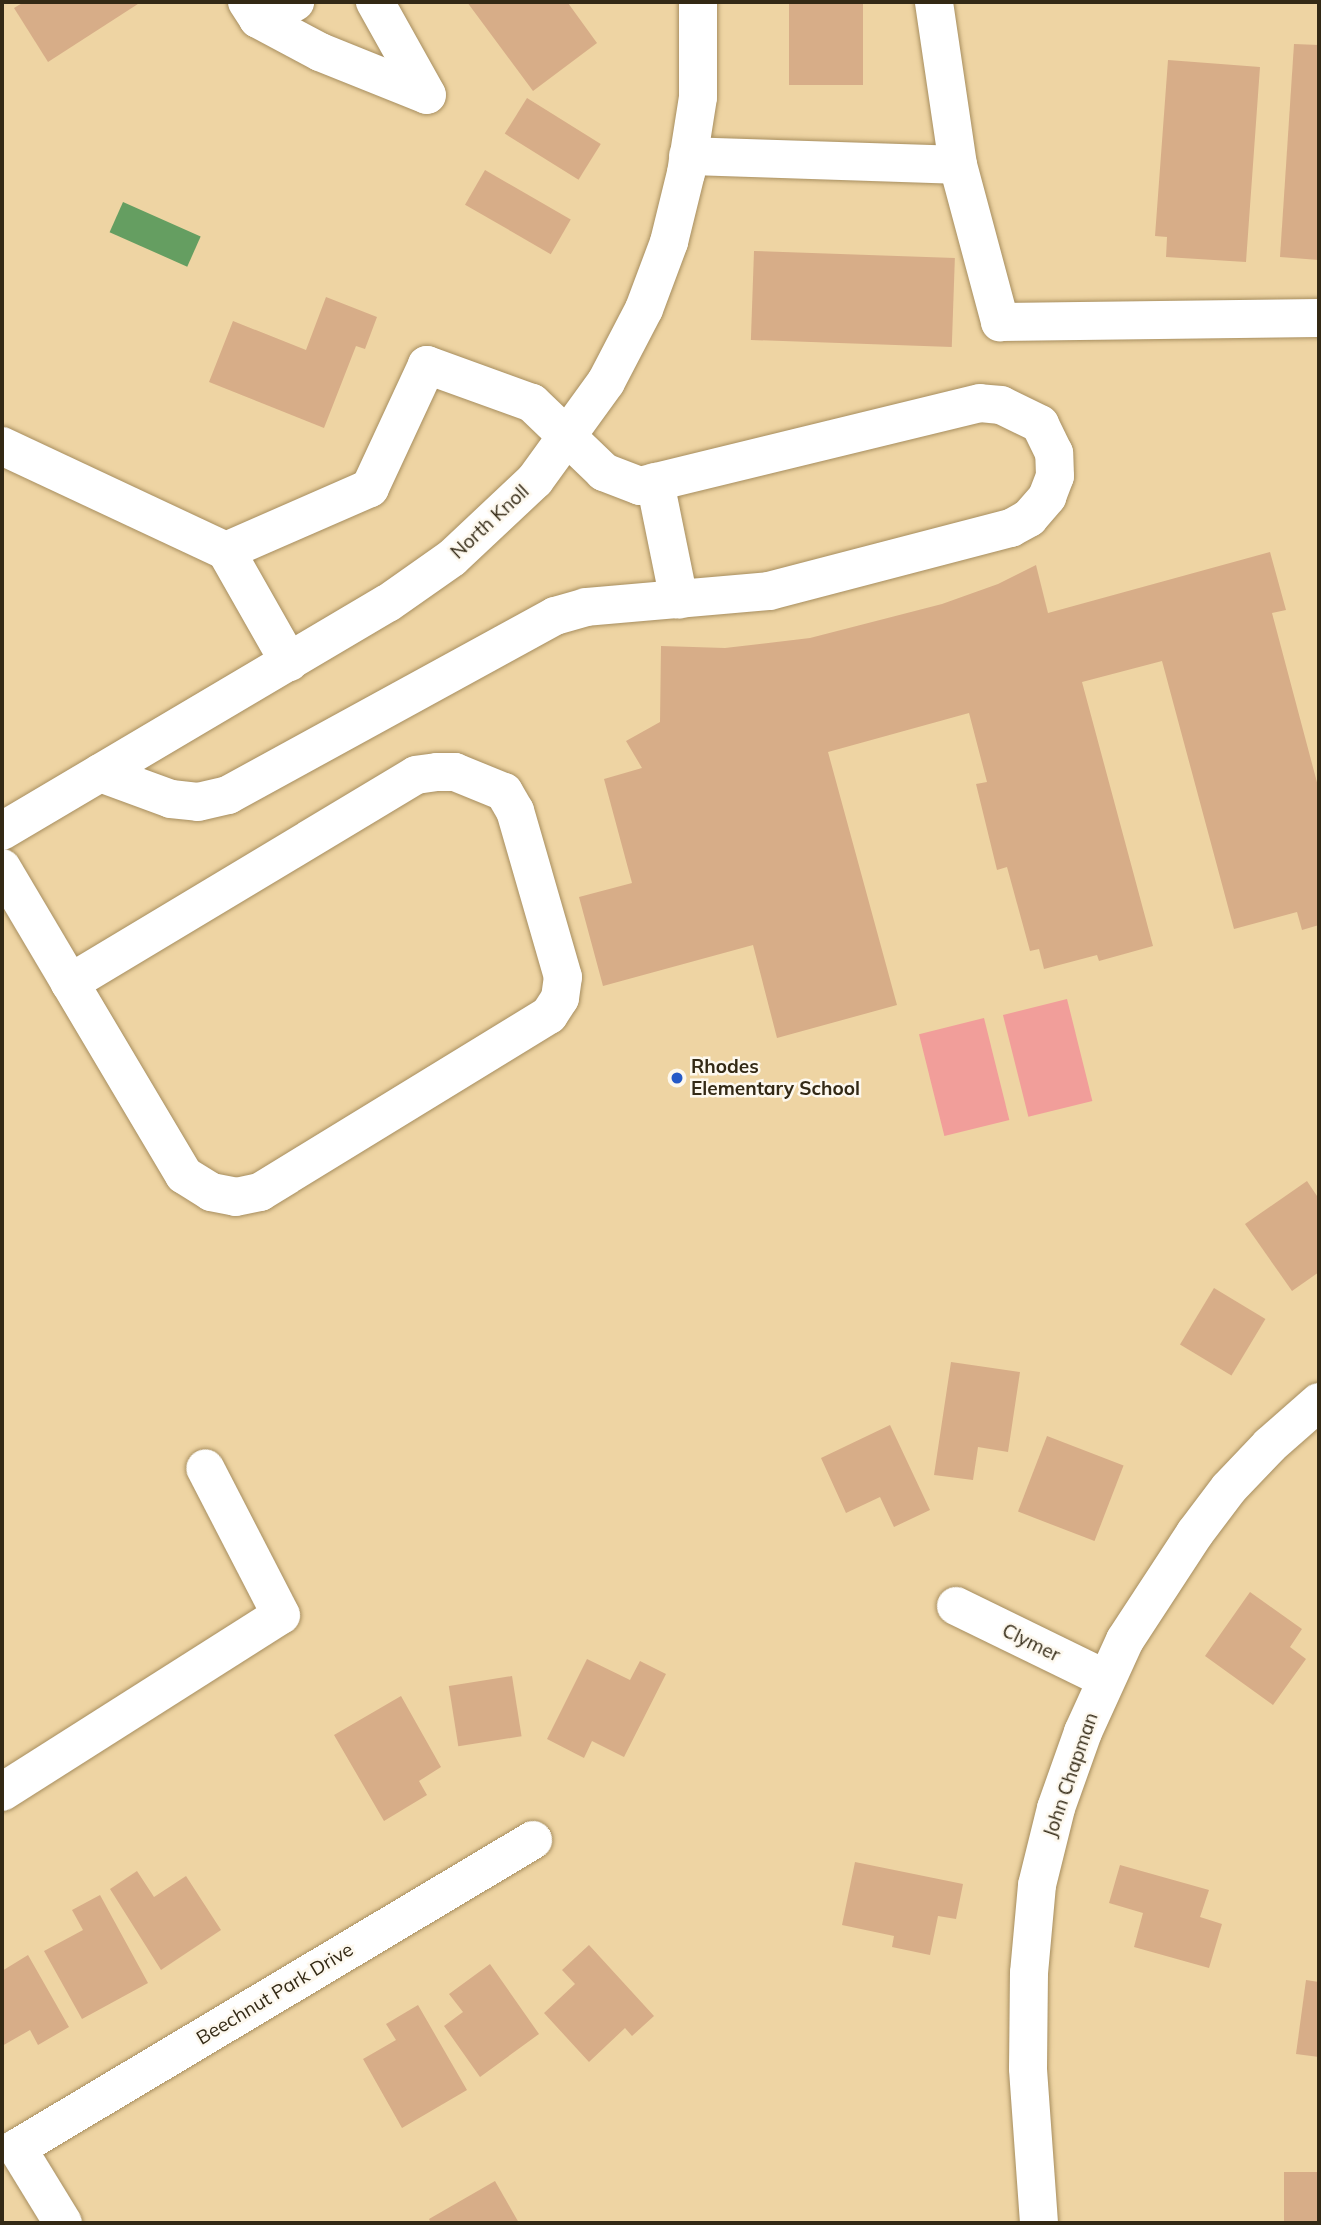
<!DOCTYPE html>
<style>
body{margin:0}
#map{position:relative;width:1321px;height:2225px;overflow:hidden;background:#eed4a3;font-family:Mulish,sans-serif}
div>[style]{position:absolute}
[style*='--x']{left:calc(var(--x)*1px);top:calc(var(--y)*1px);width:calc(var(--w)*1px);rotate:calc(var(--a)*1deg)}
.green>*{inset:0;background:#f19e9a;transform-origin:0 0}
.water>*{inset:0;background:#659e61;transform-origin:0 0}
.building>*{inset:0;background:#d7ad88;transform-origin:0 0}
.roads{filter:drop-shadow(0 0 2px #a78e5f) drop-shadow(0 0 2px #a78e5f)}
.minor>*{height:38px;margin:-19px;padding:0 19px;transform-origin:19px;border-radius:19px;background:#fff}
.dots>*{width:19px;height:19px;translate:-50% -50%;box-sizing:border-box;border:4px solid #fdf8ee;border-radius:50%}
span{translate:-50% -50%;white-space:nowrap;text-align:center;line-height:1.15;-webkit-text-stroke:5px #fdf8ee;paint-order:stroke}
.street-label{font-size:19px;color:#332915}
.poi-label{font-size:19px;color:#332915;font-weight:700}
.left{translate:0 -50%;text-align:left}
.frame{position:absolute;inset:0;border:4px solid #332915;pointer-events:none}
</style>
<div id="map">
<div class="green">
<i style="left:1067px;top:999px;width:105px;height:66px;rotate:76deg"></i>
<i style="left:984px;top:1018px;width:105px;height:67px;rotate:76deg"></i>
</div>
<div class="water">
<i style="left:123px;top:202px;width:85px;height:33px;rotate:24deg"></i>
</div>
<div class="building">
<i style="clip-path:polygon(24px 2px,141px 2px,48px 62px,14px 8px)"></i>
<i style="clip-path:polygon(467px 2px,570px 2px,568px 3px,597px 43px,533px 91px)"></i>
<i style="left:789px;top:2px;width:74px;height:83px"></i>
<i style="clip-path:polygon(1294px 44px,1319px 45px,1319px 260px,1280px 257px)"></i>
<i style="clip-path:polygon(1168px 60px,1260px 67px,1246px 262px,1166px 257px,1167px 237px,1155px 236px)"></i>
<i style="left:527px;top:98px;width:87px;height:42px;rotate:32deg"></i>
<i style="left:485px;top:170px;width:99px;height:40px;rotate:30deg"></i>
<i style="left:754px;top:251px;width:201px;height:89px;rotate:2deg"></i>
<i style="clip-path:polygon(326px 297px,377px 317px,365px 349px,356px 346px,324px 428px,209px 382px,233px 321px,306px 350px)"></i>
<i style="clip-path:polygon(1270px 552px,1286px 610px,1272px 613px,1319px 790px,1319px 925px,1302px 930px,1297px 912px,1234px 929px,1162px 661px,1082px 682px,1153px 946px,1099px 961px,1097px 955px,1044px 969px,1039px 949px,1030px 951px,1007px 867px,997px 870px,976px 784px,987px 782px,969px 713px,828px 752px,897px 1005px,777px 1038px,753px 945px,603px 986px,579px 897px,632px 883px,604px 779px,642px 768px,626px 741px,660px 722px,661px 646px,725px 648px,810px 638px,942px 604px,998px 584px,1036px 565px,1048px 613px)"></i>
<i style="clip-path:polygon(1307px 1181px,1319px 1199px,1319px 1272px,1292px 1291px,1245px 1224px)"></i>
<i style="left:1214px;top:1288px;width:60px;height:66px;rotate:31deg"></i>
<i style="clip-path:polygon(951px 1362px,1020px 1372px,1008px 1452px,978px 1447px,973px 1480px,934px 1475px)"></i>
<i style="clip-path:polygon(890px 1425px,930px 1510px,894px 1527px,880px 1497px,846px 1513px,821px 1458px)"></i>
<i style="left:1047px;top:1436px;width:82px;height:81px;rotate:21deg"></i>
<i style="clip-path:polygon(1250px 1592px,1302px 1629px,1290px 1647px,1306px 1659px,1273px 1705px,1205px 1656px)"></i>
<i style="clip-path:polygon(587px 1659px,630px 1680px,640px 1661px,666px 1674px,624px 1757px,592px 1741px,584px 1758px,547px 1739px)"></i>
<i style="left:512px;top:1676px;width:61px;height:64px;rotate:81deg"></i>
<i style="clip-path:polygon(401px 1696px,441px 1767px,419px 1781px,427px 1795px,384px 1821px,334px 1735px)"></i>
<i style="clip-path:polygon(855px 1862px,963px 1884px,956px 1919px,938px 1916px,930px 1955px,892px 1947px,894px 1936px,842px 1925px)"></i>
<i style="clip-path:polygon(1120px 1865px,1209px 1890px,1200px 1917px,1222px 1924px,1209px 1968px,1134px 1947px,1143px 1913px,1109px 1903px)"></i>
<i style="clip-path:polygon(137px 1871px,154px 1897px,186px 1876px,221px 1930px,161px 1970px,110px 1889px)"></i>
<i style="clip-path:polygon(100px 1895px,148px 1983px,82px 2019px,44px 1951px,83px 1930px,72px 1910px)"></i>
<i style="clip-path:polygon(589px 1945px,654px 2016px,632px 2036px,625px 2028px,589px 2062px,544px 2013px,575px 1984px,562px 1970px)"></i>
<i style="clip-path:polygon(28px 1955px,69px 2027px,38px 2045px,30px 2030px,2px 2046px,2px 1971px)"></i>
<i style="clip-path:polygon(490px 1964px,539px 2034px,480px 2077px,444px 2026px,463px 2012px,449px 1994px)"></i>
<i style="clip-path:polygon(1306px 1980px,1319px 1982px,1319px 2057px,1296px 2054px)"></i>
<i style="clip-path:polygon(418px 2005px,467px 2090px,402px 2128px,363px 2059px,396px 2040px,386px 2024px)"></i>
<i style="left:1319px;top:2172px;width:51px;height:35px;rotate:90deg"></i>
<i style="clip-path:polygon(495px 2181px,519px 2223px,431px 2223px,429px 2219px)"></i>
</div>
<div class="roads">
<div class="minor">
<i style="--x:247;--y:2;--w:20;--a:57"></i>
<i style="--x:258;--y:19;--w:70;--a:28"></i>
<i style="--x:320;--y:52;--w:115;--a:21.9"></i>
<i style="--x:427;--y:95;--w:107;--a:-119.2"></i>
<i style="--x:258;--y:19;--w:41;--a:-24.7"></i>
<i style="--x:688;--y:156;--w:270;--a:1.9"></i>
<i style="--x:958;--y:165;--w:165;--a:-98.4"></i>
<i style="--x:958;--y:165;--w:163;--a:75"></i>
<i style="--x:1000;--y:322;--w:319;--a:-0.7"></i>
<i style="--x:2;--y:446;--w:247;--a:25.1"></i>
<i style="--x:655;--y:482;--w:120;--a:78.5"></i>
<i style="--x:100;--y:773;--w:76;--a:20.1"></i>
<i style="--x:171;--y:799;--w:27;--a:6"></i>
<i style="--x:198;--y:802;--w:31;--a:-13"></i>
<i style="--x:228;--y:795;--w:373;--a:-28.7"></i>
<i style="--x:555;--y:616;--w:32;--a:-16"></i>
<i style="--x:586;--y:607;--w:184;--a:-5"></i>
<i style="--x:769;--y:591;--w:250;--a:-14.6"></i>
<i style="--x:1011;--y:528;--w:21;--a:-29"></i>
<i style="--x:1029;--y:518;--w:28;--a:-49"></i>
<i style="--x:1047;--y:497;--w:22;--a:-69"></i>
<i style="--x:1055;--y:476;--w:23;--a:-92"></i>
<i style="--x:1054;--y:453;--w:32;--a:-116"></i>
<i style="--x:1040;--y:424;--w:43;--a:-154"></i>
<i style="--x:1001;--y:405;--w:21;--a:-175"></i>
<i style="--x:980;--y:403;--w:350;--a:166.3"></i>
<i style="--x:640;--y:486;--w:39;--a:-159"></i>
<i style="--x:604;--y:472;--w:100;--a:-136.2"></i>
<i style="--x:532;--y:403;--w:112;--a:-160.1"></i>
<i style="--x:427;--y:365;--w:136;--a:114.9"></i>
<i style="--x:370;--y:488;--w:157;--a:156.4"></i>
<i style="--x:226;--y:551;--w:128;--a:60.4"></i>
<i style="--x:2;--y:831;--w:448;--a:-30.6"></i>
<i style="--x:388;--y:603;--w:78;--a:-35.1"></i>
<i style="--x:452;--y:558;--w:114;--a:-43.2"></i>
<i style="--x:535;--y:480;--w:121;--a:-54.1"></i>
<i style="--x:606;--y:382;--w:82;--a:-62.5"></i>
<i style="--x:644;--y:309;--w:72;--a:-69.5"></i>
<i style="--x:669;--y:242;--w:71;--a:-76.2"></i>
<i style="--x:686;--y:173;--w:77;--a:-81"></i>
<i style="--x:698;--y:97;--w:95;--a:-90"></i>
<i style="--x:2;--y:868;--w:134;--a:59.4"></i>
<i style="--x:70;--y:983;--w:223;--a:59.3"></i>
<i style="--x:184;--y:1175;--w:32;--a:32"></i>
<i style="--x:211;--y:1192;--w:25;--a:11"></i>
<i style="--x:236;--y:1197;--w:25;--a:-12"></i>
<i style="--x:260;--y:1192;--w:339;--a:-31.5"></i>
<i style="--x:549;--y:1015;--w:20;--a:-57"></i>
<i style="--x:560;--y:998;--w:21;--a:-82"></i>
<i style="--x:563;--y:977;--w:173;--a:-106.1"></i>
<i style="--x:515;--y:811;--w:22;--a:-120"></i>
<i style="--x:504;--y:792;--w:53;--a:-157.8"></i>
<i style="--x:455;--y:772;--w:18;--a:180"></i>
<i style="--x:437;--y:772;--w:21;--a:172"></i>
<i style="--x:416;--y:775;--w:404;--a:149"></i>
<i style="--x:956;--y:1606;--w:167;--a:26"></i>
<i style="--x:2;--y:1792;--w:330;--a:-32.4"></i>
<i style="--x:281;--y:1615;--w:165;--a:-117.3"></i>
<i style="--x:63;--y:2223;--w:88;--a:-121.5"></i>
<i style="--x:17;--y:2148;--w:601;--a:-30.83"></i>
<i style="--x:1039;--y:2223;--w:155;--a:-94.1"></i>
<i style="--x:1028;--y:2068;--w:95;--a:-89.4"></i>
<i style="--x:1029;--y:1973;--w:88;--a:-84.8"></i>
<i style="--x:1037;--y:1885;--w:79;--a:-76.1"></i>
<i style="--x:1056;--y:1808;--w:81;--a:-70.4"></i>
<i style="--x:1083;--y:1732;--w:101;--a:-65.5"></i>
<i style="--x:1125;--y:1640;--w:128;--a:-56.8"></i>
<i style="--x:1195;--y:1533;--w:56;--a:-52.9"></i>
<i style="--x:1229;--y:1488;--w:59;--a:-46.4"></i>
<i style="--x:1270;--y:1445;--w:65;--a:-41.3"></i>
</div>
</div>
<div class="dots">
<i style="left:677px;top:1078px;background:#265ac7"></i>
</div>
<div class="street-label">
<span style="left:490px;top:522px;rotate:-43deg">North Knoll</span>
<span style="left:1031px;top:1643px;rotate:26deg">Clymer</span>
<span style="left:1071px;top:1775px;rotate:-71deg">John Chapman</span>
<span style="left:275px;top:1994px;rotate:-31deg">Beechnut Park Drive</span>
</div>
<div class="poi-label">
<span class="left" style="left:691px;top:1078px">Rhodes<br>Elementary School</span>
</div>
<div class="frame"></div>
</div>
